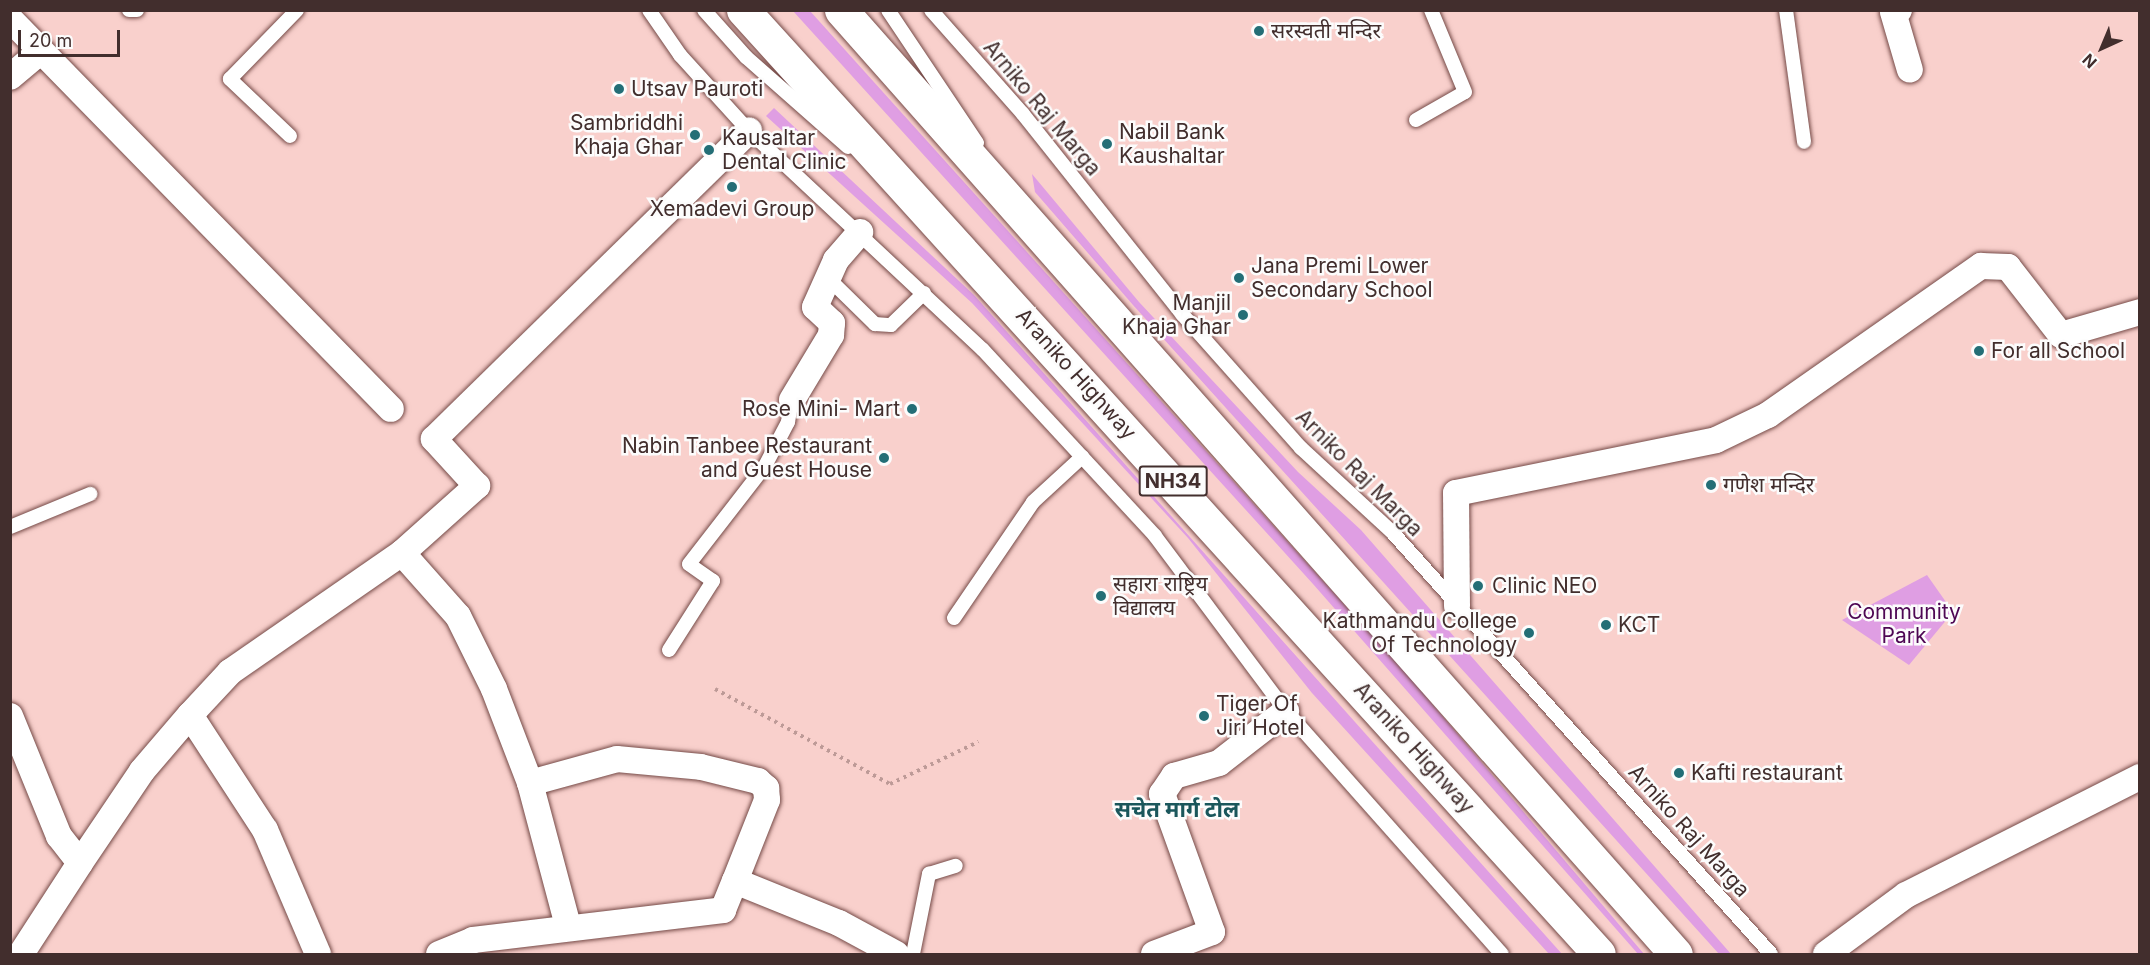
<!DOCTYPE html>
<meta charset="utf-8">
<style>
body{margin:0}
#map{position:relative;width:2150px;height:965px;overflow:hidden;background:#f9d0cc;font-family:Inter,"Noto Sans Devanagari",sans-serif}
div>[style]{position:absolute}
[style*='--x']{left:calc(var(--x)*1px);top:calc(var(--y)*1px);width:calc(var(--w)*1px);rotate:calc(var(--a)*1deg)}
.green>*{inset:0;background:#df9ee3}
.path>*{height:4px;margin-top:-2px;transform-origin:0;background:repeating-linear-gradient(90deg,#bd9a97 0 3px,transparent 0 7.5px)}
.roads{filter:drop-shadow(0 0 2px #754a47) drop-shadow(0 0 2px #754a47)}
.lane>*{height:14px;margin:-7px;padding:0 7px;transform-origin:7px;border-radius:7px;background:#fff}
.street>*{height:26px;margin:-13px;padding:0 13px;transform-origin:13px;border-radius:13px;background:#fff}
.highway>*{height:33px;margin:-16.5px;padding:0 16.5px;transform-origin:16.5px;border-radius:16.5px;background:#fff}
.dots>*{width:16px;height:16px;translate:-50% -50%;box-sizing:border-box;border:3px solid #fcfcfc;border-radius:50%}
span{translate:-50% -50%;white-space:nowrap;text-align:center;line-height:1.15;-webkit-text-stroke:5px #fcfcfc;paint-order:stroke}
.shield-label span{padding:2px 4px;background:#fcfcfc;border:2px solid;border-radius:4px;-webkit-text-stroke-width:0}
.shield-label{font-size:20px;color:#422e2d;font-weight:700}
.poi-label{font-size:21px;color:#422e2d}
.left{translate:0 -50%;text-align:left}
.right{translate:-100% -50%;text-align:right}
.street-label{font-size:21px;color:#422e2d}
.park-label{font-size:21px;color:#4e0754}
.neighbourhood-label{font-size:22px;color:#1a565b;font-weight:700}
.frame{position:absolute;inset:0;border:12px solid #422e2d;pointer-events:none}
.north{position:absolute;left:2072px;top:18px;width:60px;height:60px;-webkit-text-stroke:4px #fcfcfc;paint-order:stroke;rotate:224deg;font-size:16px;font-weight:700;line-height:24px;text-align:center;color:#422e2d}
.north::after{content:'';display:block;margin:auto;width:21px;height:27px;background:#422e2d;clip-path:polygon(50% 0,100% 100%,50% 72%,0 100%)}
.scale{position:absolute;left:18px;top:30px;width:102px;height:27px;box-sizing:border-box;border:3px solid #422e2d;border-top:0;padding-left:8px;font-size:18px;line-height:21px;white-space:nowrap;color:#422e2d;-webkit-text-stroke:4px #fcfcfc;paint-order:stroke}
</style>
<div id="map">
<div class="green">
<i style="clip-path:polygon(793px 11px,810px 11px,1405px 672px,1644px 954px,1638px 954px,1313px 584px)"></i>
<i style="clip-path:polygon(774px 108px,974px 295px,1562px 954px,1549px 954px,1312px 693px,1188px 538px,972px 303px,766px 116px)"></i>
<i style="clip-path:polygon(1032px 174px,1139px 302px,1298px 472px,1361px 530px,1731px 954px,1719px 954px,1133px 305px,1035px 192px)"></i>
<i style="clip-path:polygon(1927px 575px,1953px 612px,1909px 665px,1842px 620px)"></i>
</div>
<div class="path">
<i style="--x:715;--y:689;--w:199;--a:28.5"></i>
<i style="--x:890;--y:784;--w:98;--a:-25.5"></i>
</div>
<div class="roads">
<div class="lane">
<i style="--x:129;--y:10;--w:8;--a:0"></i>
<i style="--x:649;--y:10;--w:55;--a:55.4"></i>
<i style="--x:680;--y:55;--w:103;--a:47.8"></i>
<i style="--x:749;--y:131;--w:320;--a:43.1"></i>
<i style="--x:983;--y:350;--w:253;--a:47.2"></i>
<i style="--x:1155;--y:536;--w:219;--a:53.2"></i>
<i style="--x:1286;--y:711;--w:325;--a:48.4"></i>
<i style="--x:704;--y:10;--w:63;--a:48.2"></i>
<i style="--x:746;--y:57;--w:136;--a:41.4"></i>
<i style="--x:888;--y:10;--w:160;--a:56.2"></i>
<i style="--x:931;--y:10;--w:139;--a:48.5"></i>
<i style="--x:1023;--y:114;--w:256;--a:51.5"></i>
<i style="--x:1182;--y:314;--w:179;--a:48.4"></i>
<i style="--x:1301;--y:448;--w:124;--a:42.7"></i>
<i style="--x:1392;--y:532;--w:567;--a:48.07"></i>
<i style="--x:1786;--y:10;--w:133;--a:82.2"></i>
<i style="--x:1416;--y:120;--w:56;--a:-29.7"></i>
<i style="--x:1465;--y:92;--w:89;--a:-112.5"></i>
<i style="--x:290;--y:136;--w:83;--a:-136.5"></i>
<i style="--x:230;--y:79;--w:96;--a:-45.8"></i>
<i style="--x:828;--y:278;--w:66;--a:44.4"></i>
<i style="--x:875;--y:324;--w:16;--a:4"></i>
<i style="--x:891;--y:325;--w:46;--a:-44.1"></i>
<i style="--x:10;--y:527;--w:87;--a:-22.4"></i>
<i style="--x:954;--y:618;--w:140;--a:-55.7"></i>
<i style="--x:1033;--y:502;--w:67;--a:-42.6"></i>
<i style="--x:669;--y:650;--w:82;--a:-57.5"></i>
<i style="--x:713;--y:581;--w:29;--a:-145"></i>
<i style="--x:689;--y:564;--w:124;--a:-52.2"></i>
<i style="--x:765;--y:466;--w:50;--a:-62.4"></i>
<i style="--x:788;--y:422;--w:22;--a:-80"></i>
<i style="--x:913;--y:954;--w:82;--a:-78.7"></i>
<i style="--x:929;--y:874;--w:28;--a:-17"></i>
</div>
<div class="street">
<i style="--x:1899;--y:10;--w:6;--a:162"></i>
<i style="--x:1893;--y:12;--w:60;--a:73.7"></i>
<i style="--x:10;--y:19;--w:545;--a:45.67"></i>
<i style="--x:10;--y:77;--w:40;--a:-40"></i>
<i style="--x:792;--y:400;--w:76;--a:-59"></i>
<i style="--x:831;--y:335;--w:12;--a:-85"></i>
<i style="--x:832;--y:323;--w:23;--a:-137"></i>
<i style="--x:815;--y:307;--w:51;--a:-65.9"></i>
<i style="--x:836;--y:260;--w:37;--a:-49"></i>
<i style="--x:402;--y:553;--w:84;--a:48.4"></i>
<i style="--x:458;--y:616;--w:81;--a:63.7"></i>
<i style="--x:494;--y:689;--w:101;--a:69"></i>
<i style="--x:530;--y:783;--w:148;--a:75.1"></i>
<i style="--x:1457;--y:606;--w:113;--a:-90.5"></i>
<i style="--x:1456;--y:493;--w:265;--a:-11.5"></i>
<i style="--x:1716;--y:440;--w:58;--a:-25.7"></i>
<i style="--x:1768;--y:415;--w:260;--a:-35"></i>
<i style="--x:1981;--y:266;--w:27;--a:2"></i>
<i style="--x:2008;--y:267;--w:86;--a:52.1"></i>
<i style="--x:2061;--y:335;--w:82;--a:-16.2"></i>
<i style="--x:10;--y:716;--w:130;--a:67.8"></i>
<i style="--x:59;--y:836;--w:34;--a:52"></i>
<i style="--x:80;--y:863;--w:111;--a:-56"></i>
<i style="--x:142;--y:771;--w:74;--a:-49.4"></i>
<i style="--x:530;--y:783;--w:90;--a:-15.4"></i>
<i style="--x:617;--y:759;--w:84;--a:5.4"></i>
<i style="--x:701;--y:767;--w:59;--a:13.8"></i>
<i style="--x:758;--y:781;--w:11;--a:41"></i>
<i style="--x:766;--y:788;--w:12;--a:85"></i>
<i style="--x:767;--y:800;--w:87;--a:111.6"></i>
<i style="--x:21;--y:954;--w:108;--a:-57"></i>
<i style="--x:318;--y:954;--w:135;--a:-113.1"></i>
<i style="--x:265;--y:830;--w:137;--a:-123.1"></i>
<i style="--x:190;--y:715;--w:59;--a:-47.1"></i>
<i style="--x:230;--y:672;--w:209;--a:-34.7"></i>
<i style="--x:402;--y:553;--w:101;--a:-41.8"></i>
<i style="--x:477;--y:486;--w:64;--a:-132.5"></i>
<i style="--x:434;--y:439;--w:441;--a:-44.4"></i>
<i style="--x:439;--y:954;--w:37;--a:-22"></i>
<i style="--x:473;--y:940;--w:252;--a:-6.8"></i>
<i style="--x:723;--y:910;--w:31;--a:-68"></i>
<i style="--x:735;--y:881;--w:112;--a:22"></i>
<i style="--x:839;--y:923;--w:65;--a:28.5"></i>
<i style="--x:1154;--y:954;--w:62;--a:-20.8"></i>
<i style="--x:1212;--y:932;--w:147;--a:-109.9"></i>
<i style="--x:1162;--y:794;--w:22;--a:-56"></i>
<i style="--x:1174;--y:776;--w:47;--a:-16.1"></i>
<i style="--x:1219;--y:763;--w:85;--a:-37.8"></i>
<i style="--x:1826;--y:954;--w:99;--a:-36.4"></i>
<i style="--x:1906;--y:895;--w:262;--a:-26.8"></i>
</div>
<div class="highway">
<i style="--x:743;--y:10;--w:1274;--a:47.8"></i>
<i style="--x:841;--y:10;--w:1260;--a:48.51"></i>
</div>
</div>
<div class="dots">
<i style="left:1259px;top:31px;background:#246e76"></i>
<i style="left:619px;top:89px;background:#246e76"></i>
<i style="left:695px;top:135px;background:#246e76"></i>
<i style="left:1107px;top:144px;background:#246e76"></i>
<i style="left:709px;top:150px;background:#246e76"></i>
<i style="left:732px;top:187px;background:#246e76"></i>
<i style="left:1239px;top:278px;background:#246e76"></i>
<i style="left:1243px;top:315px;background:#246e76"></i>
<i style="left:1979px;top:351px;background:#246e76"></i>
<i style="left:912px;top:409px;background:#246e76"></i>
<i style="left:884px;top:458px;background:#246e76"></i>
<i style="left:1711px;top:485px;background:#246e76"></i>
<i style="left:1478px;top:586px;background:#246e76"></i>
<i style="left:1101px;top:596px;background:#246e76"></i>
<i style="left:1606px;top:625px;background:#246e76"></i>
<i style="left:1529px;top:633px;background:#246e76"></i>
<i style="left:1204px;top:716px;background:#246e76"></i>
<i style="left:1679px;top:773px;background:#246e76"></i>
</div>
<div class="shield-label">
<span style="left:1173px;top:481px">NH34</span>
</div>
<div class="poi-label">
<span class="left" style="left:1271px;top:31px">सरस्वती मन्दिर</span>
<span class="left" style="left:631px;top:89px">Utsav Pauroti</span>
<span class="right" style="left:683px;top:135px">Sambriddhi<br>Khaja Ghar</span>
<span class="left" style="left:1119px;top:144px">Nabil Bank<br>Kaushaltar</span>
<span class="left" style="left:722px;top:150px">Kausaltar<br>Dental Clinic</span>
<span style="left:732px;top:209px">Xemadevi Group</span>
<span class="left" style="left:1251px;top:278px">Jana Premi Lower<br>Secondary School</span>
<span class="right" style="left:1231px;top:315px">Manjil<br>Khaja Ghar</span>
<span class="left" style="left:1991px;top:351px">For all School</span>
<span class="right" style="left:900px;top:409px">Rose Mini- Mart</span>
<span class="right" style="left:872px;top:458px">Nabin Tanbee Restaurant<br>and Guest House</span>
<span class="left" style="left:1723px;top:485px">गणेश मन्दिर</span>
<span class="left" style="left:1113px;top:596px">सहारा राष्ट्रिय<br>विद्यालय</span>
<span class="left" style="left:1492px;top:586px">Clinic NEO</span>
<span class="right" style="left:1517px;top:633px">Kathmandu College<br>Of Technology</span>
<span class="left" style="left:1618px;top:625px">KCT</span>
<span class="left" style="left:1216px;top:716px">Tiger Of<br>Jiri Hotel</span>
<span class="left" style="left:1691px;top:773px">Kafti restaurant</span>
</div>
<div class="street-label">
<span style="left:1042px;top:108px;rotate:50deg">Arniko Raj Marga</span>
<span style="left:1076px;top:374px;rotate:48deg">Araniko Highway</span>
<span style="left:1359px;top:473px;rotate:45deg">Arniko Raj Marga</span>
<span style="left:1414px;top:748px;rotate:48deg">Araniko Highway</span>
<span style="left:1689px;top:831px;rotate:48deg">Arniko Raj Marga</span>
</div>
<div class="park-label">
<span style="left:1904px;top:624px">Community<br>Park</span>
</div>
<div class="neighbourhood-label">
<span style="left:1177px;top:810px">सचेत मार्ग टोल</span>
</div>
<div class="frame"></div>
<div class="north">N</div>
<div class="scale">20 m</div>
</div>
